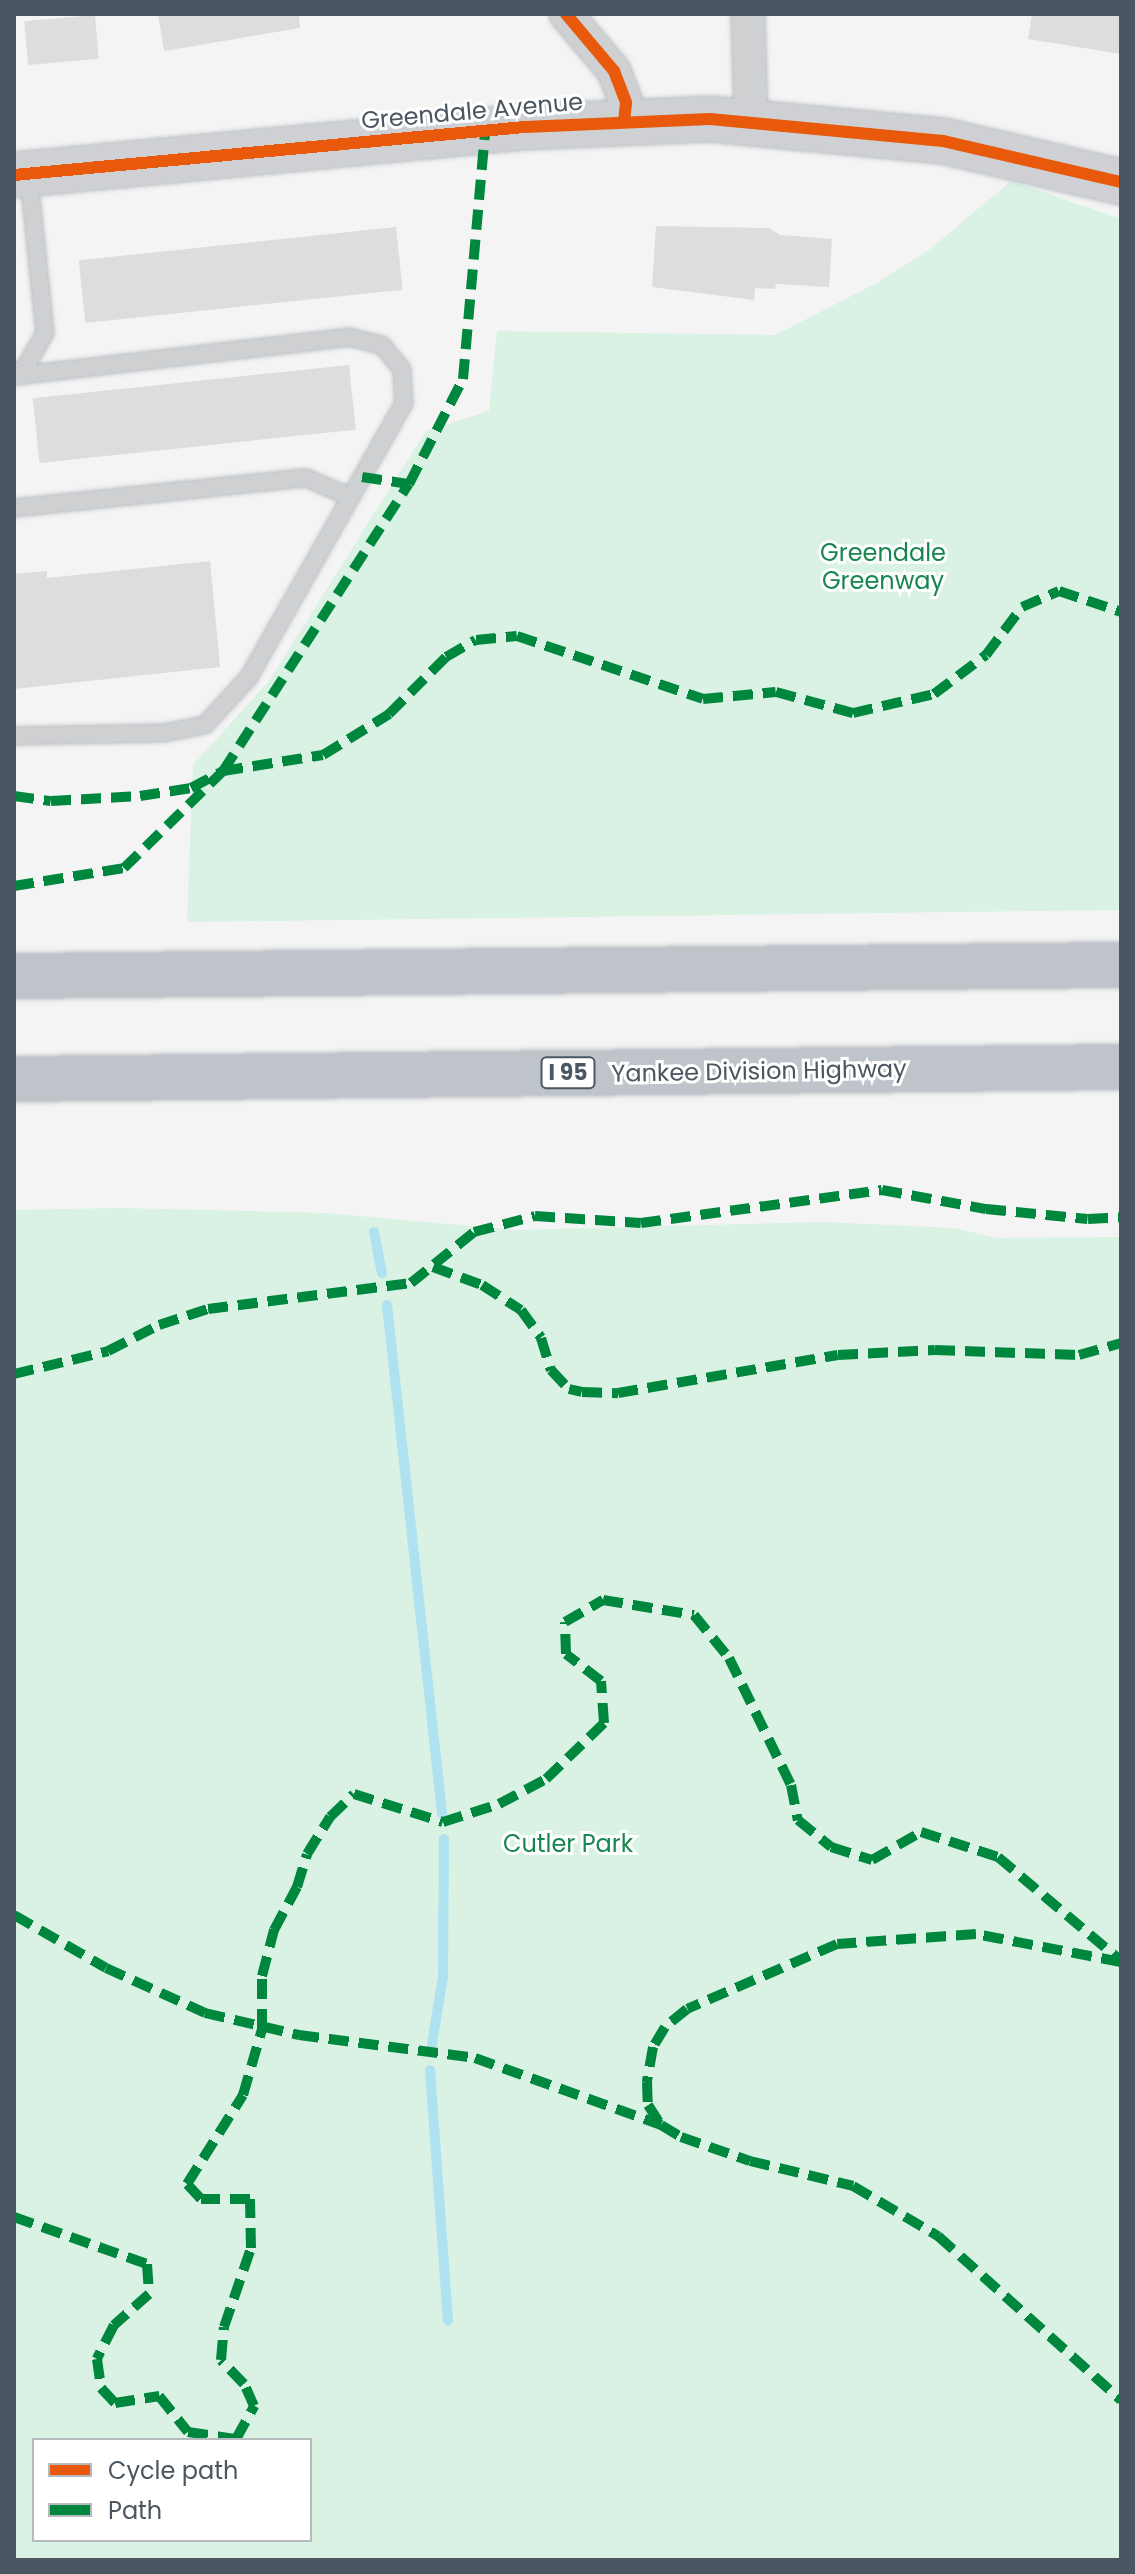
<!DOCTYPE html>
<style>
body{margin:0}
#map{position:relative;width:1135px;height:2574px;overflow:hidden;background:#f4f4f4;font-family:Poppins,sans-serif}
div>[style]{position:absolute}
[style*='--x']{left:calc(var(--x)*1px);top:calc(var(--y)*1px);width:calc(var(--w)*1px);rotate:calc(var(--a)*1deg)}
.green>*{inset:0;background:#d9f2e3}
.stream>*{height:10px;margin:-5px;padding:0 5px;transform-origin:5px;border-radius:5px;background:#aee2f0}
.building>*{inset:0;background:#ddddde;transform-origin:0 0}
.roads{filter:drop-shadow(0 0 2px #b9bec3) drop-shadow(0 0 2px #b9bec3)}
.service>*{height:16px;margin:-8px;padding:0 8px;transform-origin:8px;border-radius:8px;background:#ced0d2}
.minor>*{height:32px;margin:-16px;padding:0 16px;transform-origin:16px;border-radius:16px;background:#ced0d2}
.secondary>*{height:44px;margin:-22px;padding:0 22px;transform-origin:22px;border-radius:22px;background:#ced0d4}
.motorway>*{height:44px;margin:-22px;padding:0 22px;transform-origin:22px;border-radius:22px;background:#bec4c9}
.quiet>*{height:10px;margin-top:-5px;transform-origin:0;background:repeating-linear-gradient(90deg,#00873e 0 20px,transparent 0 30px)}
.cycleway>*{height:12px;margin:-6px;padding:0 6px;transform-origin:6px;border-radius:6px;background:#e8590c}
span{translate:-50% -50%;white-space:nowrap;text-align:center;line-height:1.15;-webkit-text-stroke:6px #fff;paint-order:stroke}
.shield-label span{padding:2px 6px;background:#fff;border:2px solid;border-radius:6px;-webkit-text-stroke-width:0}
.shield-label{font-size:22px;color:#4a5661;font-weight:700}
.street-label{font-size:24px;color:#4a5661}
.park-label{font-size:24px;color:#17864f}
.frame{position:absolute;inset:0;border:16px solid #4a5661;pointer-events:none}
.legend{position:absolute;left:32px;top:2438px;width:280px;height:104px;box-sizing:border-box;background:#fff;border:2px solid #b7bbc0;margin:0;padding:10px 14px;list-style:none;font-size:24px;color:#4a5661}
.legend li{display:flex;align-items:center;gap:16px;height:40px}
.legend b{width:40px;border:2px solid #b7bbc0}
</style>
<div id="map">
<div class="green">
<i style="clip-path:polygon(1011px 181px,1121px 219px,1121px 910px,187px 922px,193px 765px,269px 681px,426px 431px,489px 411px,497px 331px,775px 335px,875px 284px,929px 250px)"></i>
<i style="clip-path:polygon(evenodd,121px 1208px,325px 1213px,516px 1230px,824px 1222px,953px 1228px,998px 1238px,1121px 1237px,1121px 2560px,14px 2560px,14px 1210px,121px 1208px,34px 2440px,310px 2440px,310px 2540px,34px 2540px,34px 2440px)"></i>
</div>
<div class="stream">
<i style="--x:374;--y:1232;--w:42;--a:79"></i>
<i style="--x:387;--y:1305;--w:511;--a:83.82"></i>
<i style="--x:432;--y:2044;--w:68;--a:-80.7"></i>
<i style="--x:443;--y:1977;--w:138;--a:-89.6"></i>
<i style="--x:430;--y:2070;--w:251;--a:85.9"></i>
</div>
<div class="building">
<i style="clip-path:polygon(158px 14px,299px 14px,300px 28px,164px 51px)"></i>
<i style="clip-path:polygon(1032px 14px,1121px 14px,1121px 54px,1028px 39px)"></i>
<i style="left:95px;top:15px;width:44px;height:71px;rotate:85deg"></i>
<i style="clip-path:polygon(656px 226px,769px 228px,780px 235px,832px 239px,829px 287px,776px 284px,775px 289px,755px 288px,754px 300px,652px 287px)"></i>
<i style="left:396px;top:227px;width:63px;height:319px;rotate:84deg"></i>
<i style="left:349px;top:365px;width:65px;height:318px;rotate:84deg"></i>
<i style="clip-path:polygon(210px 561px,220px 667px,14px 689px,14px 574px,47px 571px,47px 578px)"></i>
</div>
<div class="roads">
<div class="service">
<i style="--x:15;--y:371;--w:7;--a:45"></i>
<i style="--x:20;--y:376;--w:50;--a:-59.8"></i>
<i style="--x:45;--y:333;--w:157;--a:-95.9"></i>
<i style="--x:14;--y:376;--w:337;--a:-6.6"></i>
<i style="--x:349;--y:337;--w:34;--a:14"></i>
<i style="--x:382;--y:345;--w:32;--a:51"></i>
<i style="--x:402;--y:370;--w:33;--a:87"></i>
<i style="--x:404;--y:403;--w:315;--a:119.5"></i>
<i style="--x:249;--y:677;--w:65;--a:132.5"></i>
<i style="--x:205;--y:725;--w:42;--a:169"></i>
<i style="--x:164;--y:733;--w:150;--a:178.9"></i>
<i style="--x:14;--y:508;--w:294;--a:-5.9"></i>
<i style="--x:306;--y:478;--w:49;--a:22.9"></i>
</div>
<div class="minor">
<i style="--x:566;--y:14;--w:75;--a:49.9"></i>
<i style="--x:614;--y:71;--w:34;--a:69"></i>
<i style="--x:626;--y:103;--w:18;--a:96"></i>
<i style="--x:748;--y:14;--w:105;--a:88.4"></i>
</div>
<div class="secondary">
<i style="--x:14;--y:175;--w:513;--a:-5.37"></i>
<i style="--x:525;--y:127;--w:185;--a:-2.5"></i>
<i style="--x:710;--y:119;--w:234;--a:5.4"></i>
<i style="--x:943;--y:141;--w:183;--a:13"></i>
</div>
<div class="motorway">
<i style="--x:14;--y:976;--w:1107;--a:-0.57"></i>
<i style="--x:14;--y:1079;--w:1107;--a:-0.62"></i>
</div>
</div>
<div class="quiet">
<i style="--x:362;--y:477;--w:48;--a:8.5"></i>
<i style="--x:409;--y:484;--w:118;--a:-62.8"></i>
<i style="--x:463;--y:379;--w:249;--a:-84.9"></i>
<i style="--x:14;--y:796;--w:37;--a:8"></i>
<i style="--x:51;--y:801;--w:89;--a:-3.2"></i>
<i style="--x:140;--y:796;--w:52;--a:-8.9"></i>
<i style="--x:191;--y:788;--w:36;--a:-28"></i>
<i style="--x:223;--y:771;--w:101;--a:-9.1"></i>
<i style="--x:323;--y:755;--w:78;--a:-31.8"></i>
<i style="--x:389;--y:714;--w:81;--a:-45"></i>
<i style="--x:446;--y:657;--w:34;--a:-30"></i>
<i style="--x:476;--y:640;--w:41;--a:-5.6"></i>
<i style="--x:517;--y:636;--w:196;--a:18.7"></i>
<i style="--x:703;--y:699;--w:73;--a:-5.5"></i>
<i style="--x:776;--y:692;--w:80;--a:15.3"></i>
<i style="--x:853;--y:713;--w:83;--a:-13.2"></i>
<i style="--x:934;--y:694;--w:65;--a:-36.9"></i>
<i style="--x:986;--y:655;--w:60;--a:-53.1"></i>
<i style="--x:1022;--y:607;--w:40;--a:-23.4"></i>
<i style="--x:1059;--y:591;--w:65;--a:18.7"></i>
<i style="--x:14;--y:886;--w:111;--a:-9.3"></i>
<i style="--x:124;--y:868;--w:139;--a:-44.4"></i>
<i style="--x:223;--y:771;--w:342;--a:-57.1"></i>
<i style="--x:433;--y:1267;--w:52;--a:20.2"></i>
<i style="--x:482;--y:1285;--w:46;--a:32.7"></i>
<i style="--x:521;--y:1310;--w:34;--a:54"></i>
<i style="--x:541;--y:1338;--w:34;--a:73"></i>
<i style="--x:551;--y:1370;--w:26;--a:47"></i>
<i style="--x:569;--y:1389;--w:13;--a:13"></i>
<i style="--x:582;--y:1392;--w:36;--a:2"></i>
<i style="--x:618;--y:1393;--w:223;--a:-9.8"></i>
<i style="--x:838;--y:1355;--w:97;--a:-3"></i>
<i style="--x:935;--y:1350;--w:144;--a:2"></i>
<i style="--x:1079;--y:1355;--w:44;--a:-15.9"></i>
<i style="--x:14;--y:1374;--w:97;--a:-13.7"></i>
<i style="--x:108;--y:1351;--w:57;--a:-27"></i>
<i style="--x:159;--y:1325;--w:52;--a:-18.1"></i>
<i style="--x:208;--y:1309;--w:205;--a:-7.3"></i>
<i style="--x:411;--y:1283;--w:81;--a:-39"></i>
<i style="--x:474;--y:1232;--w:63;--a:-14.7"></i>
<i style="--x:535;--y:1216;--w:106;--a:3.8"></i>
<i style="--x:641;--y:1223;--w:243;--a:-7.8"></i>
<i style="--x:882;--y:1190;--w:106;--a:10.4"></i>
<i style="--x:986;--y:1209;--w:102;--a:5.6"></i>
<i style="--x:1088;--y:1219;--w:33;--a:-3"></i>
<i style="--x:14;--y:1915;--w:106;--a:29.9"></i>
<i style="--x:106;--y:1968;--w:109;--a:24.4"></i>
<i style="--x:205;--y:2013;--w:97;--a:13.2"></i>
<i style="--x:299;--y:2035;--w:177;--a:7.4"></i>
<i style="--x:475;--y:2058;--w:198;--a:19.8"></i>
<i style="--x:1121;--y:1962;--w:148;--a:-169.1"></i>
<i style="--x:976;--y:1934;--w:139;--a:175.9"></i>
<i style="--x:837;--y:1944;--w:163;--a:156.6"></i>
<i style="--x:687;--y:2009;--w:28;--a:141"></i>
<i style="--x:665;--y:2027;--w:23;--a:121"></i>
<i style="--x:653;--y:2047;--w:36;--a:100"></i>
<i style="--x:647;--y:2082;--w:23;--a:88"></i>
<i style="--x:648;--y:2105;--w:24;--a:57"></i>
<i style="--x:661;--y:2125;--w:23;--a:31"></i>
<i style="--x:681;--y:2137;--w:73;--a:19.2"></i>
<i style="--x:750;--y:2161;--w:106;--a:13.6"></i>
<i style="--x:853;--y:2186;--w:99;--a:30.5"></i>
<i style="--x:938;--y:2236;--w:246;--a:41.9"></i>
<i style="--x:14;--y:2217;--w:141;--a:19.5"></i>
<i style="--x:147;--y:2264;--w:30;--a:86"></i>
<i style="--x:149;--y:2294;--w:47;--a:138.5"></i>
<i style="--x:114;--y:2325;--w:38;--a:117"></i>
<i style="--x:97;--y:2359;--w:29;--a:82"></i>
<i style="--x:101;--y:2388;--w:21;--a:47"></i>
<i style="--x:115;--y:2403;--w:45;--a:-9"></i>
<i style="--x:159;--y:2396;--w:46;--a:51.1"></i>
<i style="--x:188;--y:2432;--w:49;--a:8.3"></i>
<i style="--x:236;--y:2439;--w:38;--a:-61"></i>
<i style="--x:254;--y:2406;--w:24;--a:-114"></i>
<i style="--x:244;--y:2384;--w:33;--a:-134"></i>
<i style="--x:221;--y:2360;--w:33;--a:-85"></i>
<i style="--x:224;--y:2327;--w:83;--a:-71.1"></i>
<i style="--x:251;--y:2248;--w:49;--a:-91.2"></i>
<i style="--x:250;--y:2199;--w:49;--a:180"></i>
<i style="--x:201;--y:2199;--w:21;--a:-133"></i>
<i style="--x:187;--y:2184;--w:105;--a:-57.8"></i>
<i style="--x:243;--y:2095;--w:69;--a:-73.9"></i>
<i style="--x:262;--y:2029;--w:53;--a:-90"></i>
<i style="--x:262;--y:1976;--w:48;--a:-75.4"></i>
<i style="--x:274;--y:1930;--w:49;--a:-61.9"></i>
<i style="--x:297;--y:1887;--w:34;--a:-73"></i>
<i style="--x:307;--y:1854;--w:44;--a:-58.1"></i>
<i style="--x:330;--y:1817;--w:33;--a:-44"></i>
<i style="--x:354;--y:1794;--w:93;--a:17.5"></i>
<i style="--x:443;--y:1822;--w:59;--a:-17.8"></i>
<i style="--x:499;--y:1804;--w:53;--a:-28"></i>
<i style="--x:546;--y:1779;--w:81;--a:-44"></i>
<i style="--x:604;--y:1723;--w:42;--a:-94.1"></i>
<i style="--x:601;--y:1681;--w:44;--a:-142.4"></i>
<i style="--x:566;--y:1654;--w:32;--a:-92"></i>
<i style="--x:565;--y:1622;--w:44;--a:-30.1"></i>
<i style="--x:603;--y:1600;--w:92;--a:9.4"></i>
<i style="--x:694;--y:1615;--w:55;--a:50.9"></i>
<i style="--x:729;--y:1658;--w:141;--a:64"></i>
<i style="--x:791;--y:1785;--w:36;--a:79"></i>
<i style="--x:798;--y:1820;--w:43;--a:39.3"></i>
<i style="--x:831;--y:1847;--w:43;--a:17.6"></i>
<i style="--x:872;--y:1860;--w:56;--a:-29.7"></i>
<i style="--x:921;--y:1832;--w:81;--a:18"></i>
<i style="--x:998;--y:1857;--w:161;--a:40.2"></i>
</div>
<div class="cycleway">
<i style="--x:566;--y:14;--w:75;--a:49.9"></i>
<i style="--x:614;--y:71;--w:34;--a:69"></i>
<i style="--x:626;--y:103;--w:18;--a:96"></i>
<i style="--x:14;--y:175;--w:513;--a:-5.37"></i>
<i style="--x:525;--y:127;--w:185;--a:-2.5"></i>
<i style="--x:710;--y:119;--w:234;--a:5.4"></i>
<i style="--x:943;--y:141;--w:183;--a:13"></i>
</div>
<div class="shield-label">
<span style="left:568px;top:1073px">I 95</span>
</div>
<div class="street-label">
<span style="left:472px;top:111px;rotate:-5deg">Greendale Avenue</span>
<span style="left:759px;top:1071px;rotate:-1deg">Yankee Division Highway</span>
</div>
<div class="park-label">
<span style="left:883px;top:567px">Greendale<br>Greenway</span>
<span style="left:568px;top:1844px">Cutler Park</span>
</div>
<div class="frame"></div>
<ul class="legend">
<li><b style="height:10px;background:#e8590c"></b>Cycle path</li>
<li><b style="height:10px;background:#00873e"></b>Path</li>
</ul>
</div>
